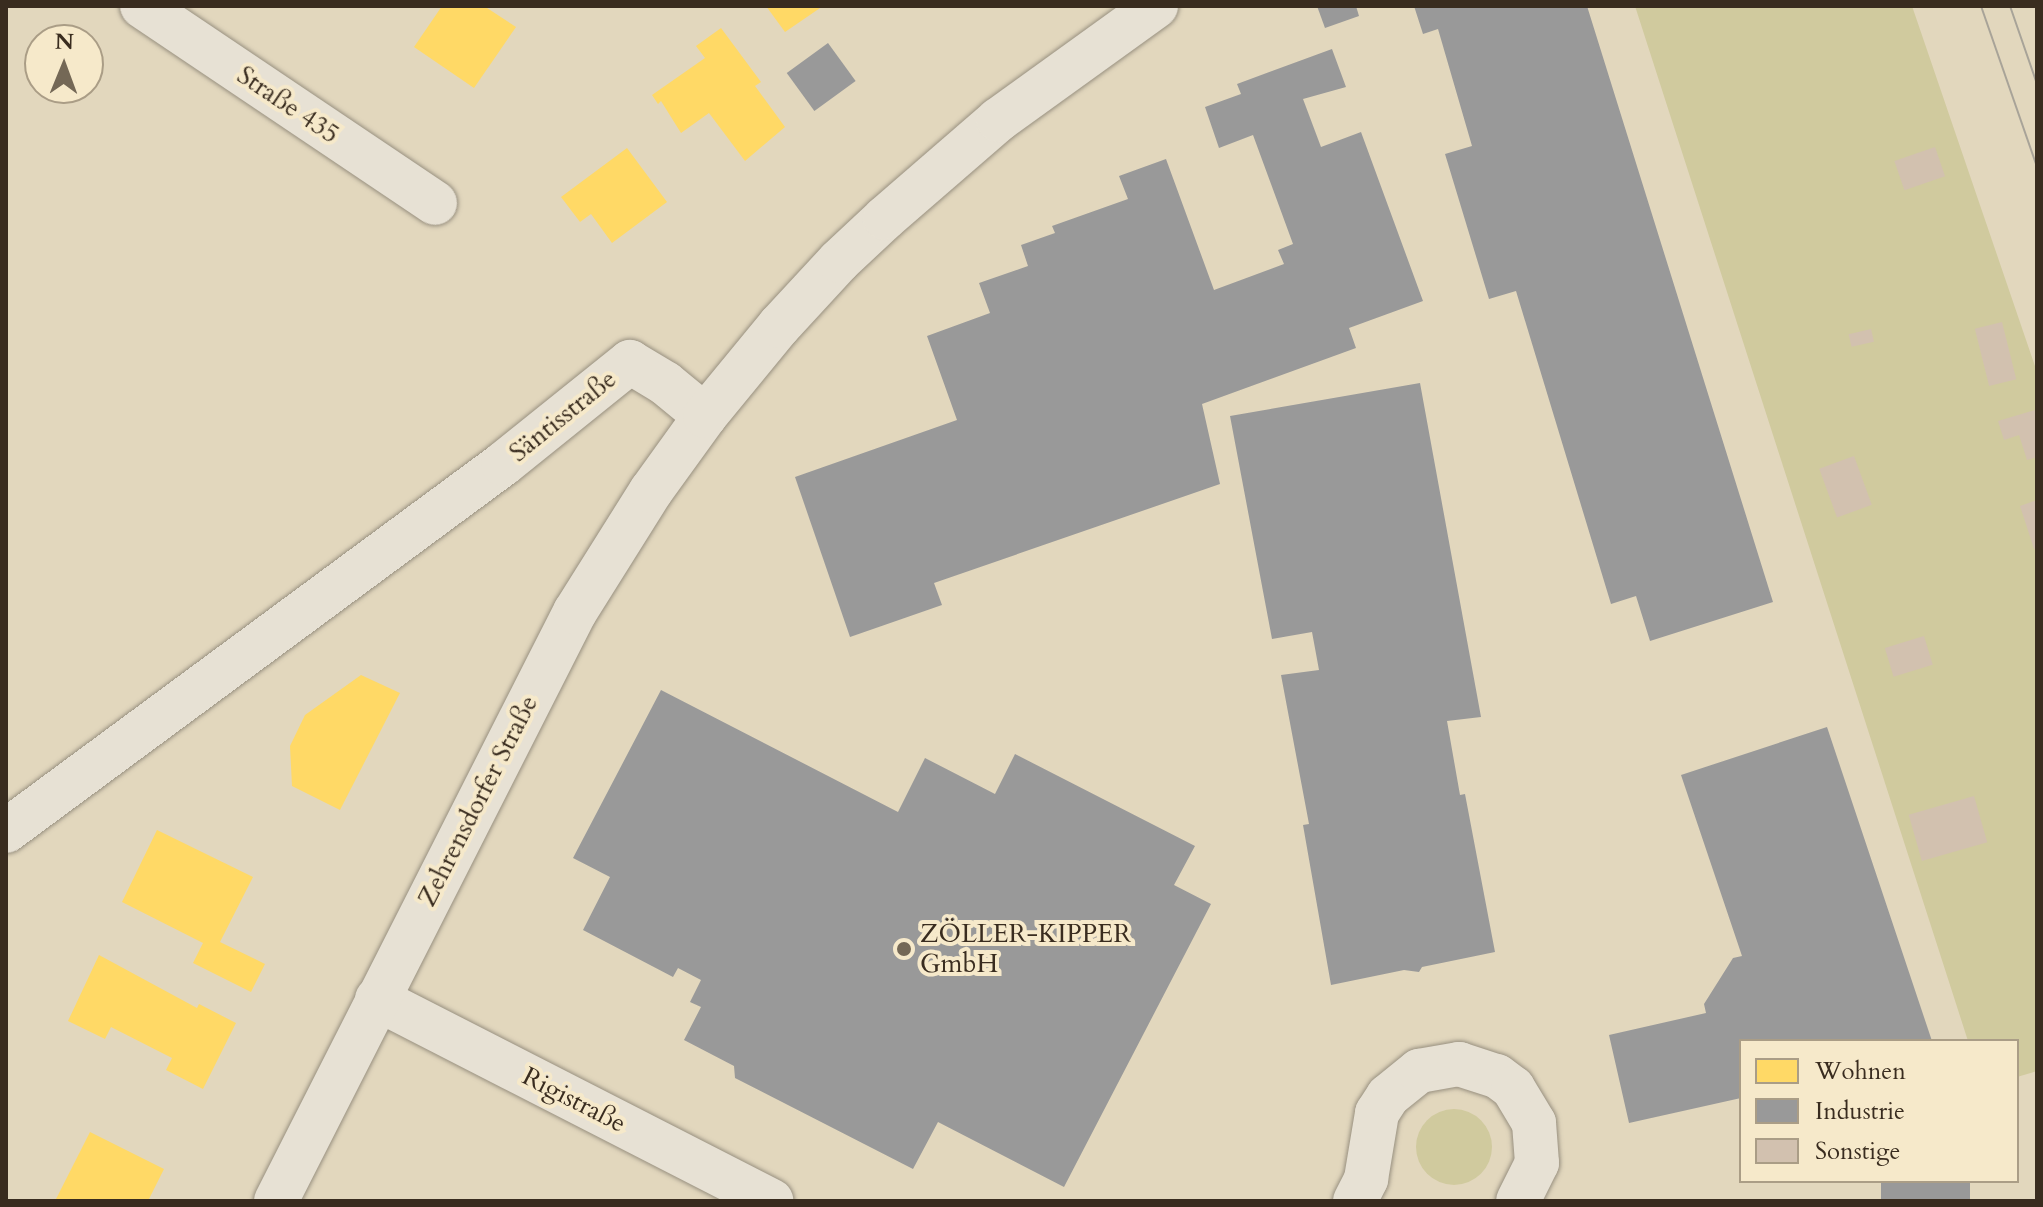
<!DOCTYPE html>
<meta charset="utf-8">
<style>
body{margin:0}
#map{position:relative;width:2043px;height:1207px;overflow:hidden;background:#e2d7bd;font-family:Cardo,serif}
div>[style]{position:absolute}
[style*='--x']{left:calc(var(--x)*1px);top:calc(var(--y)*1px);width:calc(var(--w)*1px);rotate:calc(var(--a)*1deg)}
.green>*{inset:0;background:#d0ca9e}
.round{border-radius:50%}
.homes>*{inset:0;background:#ffd966}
.industry>*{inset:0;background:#999;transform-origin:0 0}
.building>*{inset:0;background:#d2c1af;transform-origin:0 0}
.roads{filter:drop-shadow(0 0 2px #989080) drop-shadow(0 0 2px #989080)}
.minor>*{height:44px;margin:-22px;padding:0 22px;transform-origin:22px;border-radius:22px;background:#e7e1d4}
.tertiary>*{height:44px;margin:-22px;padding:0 22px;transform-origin:22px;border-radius:22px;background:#e7e1d4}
.tram>*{height:2px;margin:-1px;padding:0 1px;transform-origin:1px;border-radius:1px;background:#a8a398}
.dots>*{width:22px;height:22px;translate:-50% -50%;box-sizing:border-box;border:4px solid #f6e9ca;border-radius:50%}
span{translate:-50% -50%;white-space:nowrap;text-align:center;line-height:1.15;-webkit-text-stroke:8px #f6e9ca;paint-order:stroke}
.street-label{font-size:26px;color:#392c1f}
.poi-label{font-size:26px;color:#392c1f}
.left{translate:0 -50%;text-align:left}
.frame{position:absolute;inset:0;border:8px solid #392c1f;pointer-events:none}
.legend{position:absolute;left:1739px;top:1039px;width:280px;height:144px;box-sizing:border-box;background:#f6e9ca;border:2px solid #aa9d86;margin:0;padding:10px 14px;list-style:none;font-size:24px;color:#392c1f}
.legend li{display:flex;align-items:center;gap:16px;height:40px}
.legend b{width:40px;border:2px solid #aa9d86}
.north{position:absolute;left:24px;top:24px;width:80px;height:80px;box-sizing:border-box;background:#f6e9ca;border:2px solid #aa9d86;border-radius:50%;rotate:1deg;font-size:22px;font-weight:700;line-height:32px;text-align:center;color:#392c1f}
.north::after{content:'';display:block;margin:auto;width:28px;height:36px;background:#746856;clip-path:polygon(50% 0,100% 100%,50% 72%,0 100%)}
</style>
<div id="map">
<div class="green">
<i style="clip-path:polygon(1635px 6px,1912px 6px,2037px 372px,2037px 1071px,2017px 1077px,2017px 1041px,1968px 1041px)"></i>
<i class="round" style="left:1416px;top:1109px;width:76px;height:76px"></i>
</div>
<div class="homes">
<i style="clip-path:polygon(442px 6px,484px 6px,516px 27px,474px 88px,414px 47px)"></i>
<i style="clip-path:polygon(766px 6px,823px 6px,785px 32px)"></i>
<i style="clip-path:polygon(721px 28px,761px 82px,755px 86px,785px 127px,745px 161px,709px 113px,681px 133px,661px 101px,658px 104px,652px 95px,705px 58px,696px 46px)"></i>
<i style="clip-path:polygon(627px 148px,667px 202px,612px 243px,591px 214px,580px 222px,561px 197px)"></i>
<i style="clip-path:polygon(361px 675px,400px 693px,340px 810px,292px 786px,290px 746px,305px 715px)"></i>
<i style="clip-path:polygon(157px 830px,253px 877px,220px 942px,265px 964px,251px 992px,193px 963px,203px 943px,122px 902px)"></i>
<i style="clip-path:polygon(99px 955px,197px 1008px,199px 1004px,236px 1023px,203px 1089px,166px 1070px,172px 1058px,111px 1027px,105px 1039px,68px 1021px)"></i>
<i style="clip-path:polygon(90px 1132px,164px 1169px,148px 1201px,55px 1201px)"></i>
</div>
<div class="industry">
<i style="clip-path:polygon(1317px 6px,1356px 6px,1359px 16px,1325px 28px)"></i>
<i style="clip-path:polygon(1414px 6px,1587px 6px,1773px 602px,1650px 641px,1636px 596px,1611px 604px,1516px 291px,1489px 299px,1445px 154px,1472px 146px,1438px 29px,1423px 34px)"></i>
<i style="left:828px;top:43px;width:47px;height:51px;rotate:54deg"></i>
<i style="clip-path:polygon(1332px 49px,1346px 87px,1303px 99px,1321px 147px,1361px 132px,1423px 301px,1349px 328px,1356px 348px,1202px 404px,1220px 484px,934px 583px,942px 605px,850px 637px,795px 477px,957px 420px,927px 336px,990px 313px,979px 283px,1028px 266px,1021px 245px,1055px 233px,1052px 226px,1128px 199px,1119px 176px,1166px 159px,1214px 290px,1284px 264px,1278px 250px,1293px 244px,1253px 135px,1219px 148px,1205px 107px,1241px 94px,1237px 84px)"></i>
<i style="clip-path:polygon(1420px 383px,1481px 717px,1447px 721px,1460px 795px,1465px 794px,1495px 952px,1422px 967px,1419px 972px,1404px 970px,1331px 985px,1303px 825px,1309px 824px,1281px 675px,1319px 670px,1312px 632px,1272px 639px,1230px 416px)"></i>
<i style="clip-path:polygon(661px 690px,898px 812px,925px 758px,995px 794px,1015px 754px,1195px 846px,1174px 885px,1211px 904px,1064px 1187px,938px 1122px,913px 1169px,735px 1078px,734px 1066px,684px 1040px,701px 1007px,690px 1002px,701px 980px,678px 968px,673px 977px,583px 930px,610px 877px,573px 858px)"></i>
<i style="clip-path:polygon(1827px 727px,1932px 1041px,1741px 1041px,1741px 1098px,1629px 1123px,1609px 1035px,1706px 1013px,1704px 1004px,1733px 958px,1742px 956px,1681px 775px)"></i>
<i style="left:1881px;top:1181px;width:89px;height:20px"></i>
</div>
<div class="building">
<i style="left:1935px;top:147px;width:31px;height:43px;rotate:71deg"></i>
<i style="left:2002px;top:322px;width:59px;height:28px;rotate:76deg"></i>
<i style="left:1871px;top:329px;width:13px;height:23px;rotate:77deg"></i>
<i style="clip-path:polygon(2035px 410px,2037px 457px,2027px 460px,2019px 435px,2004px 440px,1998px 421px)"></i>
<i style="left:1854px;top:456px;width:52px;height:37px;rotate:70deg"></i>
<i style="clip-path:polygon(2037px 500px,2037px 548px,2034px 549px,2020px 506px)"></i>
<i style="left:1924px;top:636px;width:30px;height:41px;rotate:73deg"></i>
<i style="left:1974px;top:796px;width:48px;height:68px;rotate:74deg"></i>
</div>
<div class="roads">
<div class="minor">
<i style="--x:142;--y:6;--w:353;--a:33.9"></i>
<i style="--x:6;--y:831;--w:618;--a:-36.44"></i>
<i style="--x:503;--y:464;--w:163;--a:-38.8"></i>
<i style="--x:630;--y:362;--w:41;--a:31"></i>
<i style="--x:665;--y:383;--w:52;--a:39.5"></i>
<i style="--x:377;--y:999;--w:443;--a:27.1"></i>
<i style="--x:1355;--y:1201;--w:25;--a:-63"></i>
<i style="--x:1366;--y:1179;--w:67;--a:-80.5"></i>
<i style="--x:1377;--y:1113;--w:20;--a:-57"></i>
<i style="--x:1388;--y:1096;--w:40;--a:-39"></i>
<i style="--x:1419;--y:1071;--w:41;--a:-9.9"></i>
<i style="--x:1459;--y:1064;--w:40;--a:18"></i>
<i style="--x:1497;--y:1076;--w:20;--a:37"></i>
<i style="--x:1513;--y:1088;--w:41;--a:59"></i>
<i style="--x:1534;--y:1123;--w:40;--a:85.7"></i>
<i style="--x:1537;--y:1163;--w:42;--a:116.6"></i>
</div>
<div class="tertiary">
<i style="--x:276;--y:1201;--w:661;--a:-63.09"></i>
<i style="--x:575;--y:612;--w:143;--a:-57.9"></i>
<i style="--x:651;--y:491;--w:92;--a:-54.2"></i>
<i style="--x:705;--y:416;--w:117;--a:-50.6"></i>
<i style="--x:779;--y:326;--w:88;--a:-47.3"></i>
<i style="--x:839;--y:261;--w:63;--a:-43.1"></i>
<i style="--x:885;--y:218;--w:150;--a:-40.9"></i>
<i style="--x:998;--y:120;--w:195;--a:-35.8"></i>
</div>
</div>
<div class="tram">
<i style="--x:1981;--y:6;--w:170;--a:70.8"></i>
<i style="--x:2010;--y:6;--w:83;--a:70.9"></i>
</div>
<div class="dots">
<i style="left:904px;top:949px;background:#746856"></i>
</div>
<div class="street-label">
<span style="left:288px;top:105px;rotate:34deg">Straße 435</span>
<span style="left:563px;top:416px;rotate:-39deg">Säntisstraße</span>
<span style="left:478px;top:801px;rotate:-63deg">Zehrensdorfer Straße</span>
<span style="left:574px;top:1100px;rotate:27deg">Rigistraße</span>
</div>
<div class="poi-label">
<span class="left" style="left:920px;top:949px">ZÖLLER-KIPPER<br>GmbH</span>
</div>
<div class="frame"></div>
<ul class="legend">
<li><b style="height:22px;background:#ffd966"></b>Wohnen</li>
<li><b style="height:22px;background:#999"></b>Industrie</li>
<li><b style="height:22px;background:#d2c1af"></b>Sonstige</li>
</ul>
<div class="north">N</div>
</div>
